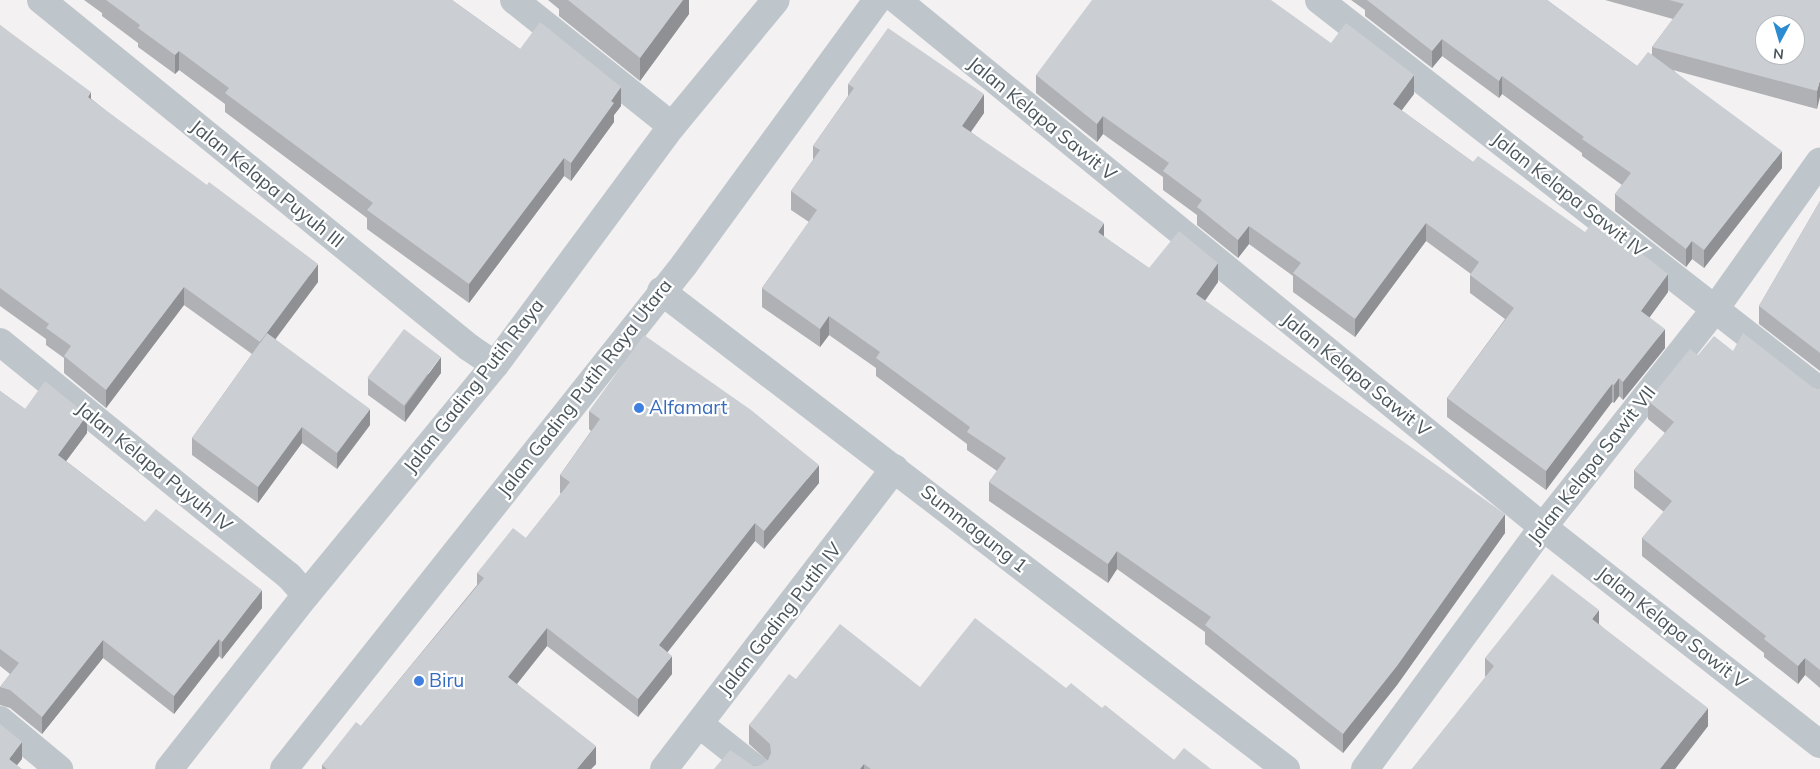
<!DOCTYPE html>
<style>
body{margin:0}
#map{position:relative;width:1820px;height:769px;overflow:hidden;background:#f3f1f1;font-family:Mulish,sans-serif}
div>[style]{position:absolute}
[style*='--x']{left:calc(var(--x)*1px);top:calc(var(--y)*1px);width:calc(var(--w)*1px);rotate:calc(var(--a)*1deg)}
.minor>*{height:28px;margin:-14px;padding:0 14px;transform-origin:14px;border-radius:14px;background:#bec6cc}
.wall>*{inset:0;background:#afb1b5}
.shaded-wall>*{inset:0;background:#8e9093}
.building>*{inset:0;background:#cbced2;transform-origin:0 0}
.dots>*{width:14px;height:14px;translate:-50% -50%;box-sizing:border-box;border:2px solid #fff;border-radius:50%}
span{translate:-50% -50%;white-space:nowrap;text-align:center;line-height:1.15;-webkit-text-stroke:4.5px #fff;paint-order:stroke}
.street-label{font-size:19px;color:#4a565c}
.shop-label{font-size:19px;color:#366cbe}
.left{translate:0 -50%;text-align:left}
.north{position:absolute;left:1755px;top:15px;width:50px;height:50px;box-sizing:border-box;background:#fff;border:1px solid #b7bbbe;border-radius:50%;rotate:186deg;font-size:14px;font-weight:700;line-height:20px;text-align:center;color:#4a565c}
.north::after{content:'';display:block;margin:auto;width:18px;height:22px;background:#2c8bd1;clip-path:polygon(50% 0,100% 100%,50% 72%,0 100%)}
</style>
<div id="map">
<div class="minor">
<i style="--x:41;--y:0;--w:552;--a:39.05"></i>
<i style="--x:470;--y:348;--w:30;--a:34"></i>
<i style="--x:514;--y:0;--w:202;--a:38.6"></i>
<i style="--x:897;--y:0;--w:834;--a:39.21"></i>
<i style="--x:1543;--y:527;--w:352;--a:38.1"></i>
<i style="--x:1319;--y:0;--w:636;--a:37.97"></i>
<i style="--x:661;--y:291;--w:787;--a:37.41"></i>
<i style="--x:0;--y:342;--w:372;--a:39"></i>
<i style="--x:289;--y:576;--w:25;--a:48"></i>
<i style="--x:0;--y:720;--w:77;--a:39.7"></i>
<i style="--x:699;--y:724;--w:73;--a:38.3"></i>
<i style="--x:169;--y:769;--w:221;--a:-51.8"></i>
<i style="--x:306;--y:595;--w:298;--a:-50.6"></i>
<i style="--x:495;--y:365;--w:297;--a:-53.5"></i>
<i style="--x:672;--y:126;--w:163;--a:-50.5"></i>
<i style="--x:284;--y:769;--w:643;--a:-51.56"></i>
<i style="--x:684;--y:265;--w:328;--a:-53.9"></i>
<i style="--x:664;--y:769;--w:379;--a:-52.5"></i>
<i style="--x:1365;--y:769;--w:300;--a:-53.7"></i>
<i style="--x:1543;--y:527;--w:278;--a:-51.7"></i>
<i style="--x:1715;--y:309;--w:181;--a:-54.6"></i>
</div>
<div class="wall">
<i style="clip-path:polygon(84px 0,452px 0,520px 49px,621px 106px,614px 115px,614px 122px,571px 181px,564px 176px,469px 303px,367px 229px,367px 218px,225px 112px,225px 104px,179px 70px,175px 74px,138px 47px,138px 43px,102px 16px,102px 13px)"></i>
<i style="clip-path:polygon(548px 0,689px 0,689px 14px,640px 81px,559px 16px,559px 9px)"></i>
<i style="clip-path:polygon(1351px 0,1547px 0,1637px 66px,1652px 54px,1652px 47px,1673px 19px,1605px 0,1820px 0,1817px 109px,1673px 70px,1782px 168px,1704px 268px,1692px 259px,1686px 267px,1615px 211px,1615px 194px,1622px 185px,1582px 156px,1582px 153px,1502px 94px,1499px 98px,1442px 56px,1432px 68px,1365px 16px,1365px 10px)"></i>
<i style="clip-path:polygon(0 25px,318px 282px,275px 339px,370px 425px,337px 469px,302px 443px,258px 503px,192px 455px,192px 438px,252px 354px,184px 305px,106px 408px,64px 373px,64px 358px,46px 345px,46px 339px,0 306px)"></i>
<i style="clip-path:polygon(1331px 43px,1414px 94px,1401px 110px,1473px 162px,1668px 292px,1649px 318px,1665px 348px,1623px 400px,1619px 396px,1614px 403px,1612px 402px,1546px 490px,1447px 417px,1447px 398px,1505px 319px,1470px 293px,1470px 275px,1471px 274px,1426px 241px,1355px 337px,1293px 292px,1293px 276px,1249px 244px,1238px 258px,1197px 225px,1197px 215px,1163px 190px,1163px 177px,1103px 134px,1097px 142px,1036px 93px,1036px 75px)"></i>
<i style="clip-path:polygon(848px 84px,984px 113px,971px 132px,1104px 237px,1149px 268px,1218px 282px,1205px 301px,1505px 533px,1397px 685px,1343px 753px,1205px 644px,1205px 632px,1117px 569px,1108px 583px,989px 501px,989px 482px,997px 471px,967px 450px,967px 444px,876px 376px,876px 368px,829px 335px,820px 347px,762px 307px,762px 288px,809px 222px,791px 210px,791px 191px,813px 160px,813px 146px,848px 96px)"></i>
<i style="clip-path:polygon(1820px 201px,1820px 371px,1759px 324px,1759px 306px)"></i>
<i style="clip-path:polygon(1733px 351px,1811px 386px,1818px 389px,1820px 388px,1820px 688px,1805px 675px,1798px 684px,1764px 657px,1764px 653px,1642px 556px,1642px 538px,1664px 512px,1634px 488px,1634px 470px,1665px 433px,1648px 419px,1648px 401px,1698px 355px)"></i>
<i style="clip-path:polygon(441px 373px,405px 422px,368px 395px,368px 378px)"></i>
<i style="clip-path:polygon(0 391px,25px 409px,87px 433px,66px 461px,145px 522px,262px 608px,222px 659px,219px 656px,174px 714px,103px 658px,42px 734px,10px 708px,0 705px,0 687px,10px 674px,0 666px)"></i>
<i style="clip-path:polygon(589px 411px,819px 483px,764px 549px,755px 541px,667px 652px,672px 674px,638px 717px,547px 646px,517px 684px,596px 764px,591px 769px,322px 769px,322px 765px,361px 726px,477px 585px,477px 573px,526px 538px,561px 494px,560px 493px,560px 475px,591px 431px,589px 429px)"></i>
<i style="clip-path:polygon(1599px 624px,1708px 726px,1675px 769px,1412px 769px,1486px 677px,1485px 676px,1485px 658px)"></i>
<i style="clip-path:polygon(796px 679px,920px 687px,1066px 688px,1102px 708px,1174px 760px,1211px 769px,714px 769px,761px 765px,768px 761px,749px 744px,749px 725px)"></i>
</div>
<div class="shaded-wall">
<i style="clip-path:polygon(683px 0,689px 0,689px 14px,640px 81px,640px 58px)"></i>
<i style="clip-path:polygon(1442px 39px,1442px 56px,1432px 68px,1432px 51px)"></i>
<i style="clip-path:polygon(179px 51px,179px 70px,175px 74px,175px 55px)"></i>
<i style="clip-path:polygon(1414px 75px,1414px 94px,1393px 122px,1393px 104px)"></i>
<i style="clip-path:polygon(1502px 76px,1502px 94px,1499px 98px,1499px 81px)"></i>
<i style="clip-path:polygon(1820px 80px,1820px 97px,1817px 109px,1817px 91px)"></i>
<i style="clip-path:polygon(621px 87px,621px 106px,614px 115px,614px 122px,571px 181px,571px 163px,611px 101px)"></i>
<i style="clip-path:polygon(91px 92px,91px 109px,88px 97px)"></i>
<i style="clip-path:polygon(984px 94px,984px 113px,962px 144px,962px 126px)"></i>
<i style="clip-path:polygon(1103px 116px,1103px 134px,1097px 142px,1097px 124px)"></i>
<i style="clip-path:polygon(1782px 151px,1782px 168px,1704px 268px,1704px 250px)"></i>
<i style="clip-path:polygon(564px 158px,564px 176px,469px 303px,469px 284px)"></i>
<i style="clip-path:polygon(1104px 223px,1104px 242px,1098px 232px)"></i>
<i style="clip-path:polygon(1426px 223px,1426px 241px,1355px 337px,1355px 319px)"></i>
<i style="clip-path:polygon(1249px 226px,1249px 244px,1238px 258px,1238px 240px)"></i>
<i style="clip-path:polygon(1692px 241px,1692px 259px,1686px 267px,1686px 249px)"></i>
<i style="clip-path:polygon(1218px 263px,1218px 282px,1196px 313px,1196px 294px)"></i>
<i style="clip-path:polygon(318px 264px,318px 282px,260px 360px,260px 342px)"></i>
<i style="clip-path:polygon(1668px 274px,1668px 292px,1641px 329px,1641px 311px)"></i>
<i style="clip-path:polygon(184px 287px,184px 305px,106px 408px,106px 390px)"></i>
<i style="clip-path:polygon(829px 316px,829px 335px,820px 347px,820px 329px)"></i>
<i style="clip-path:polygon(1665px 329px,1665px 348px,1623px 400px,1623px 382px)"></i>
<i style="clip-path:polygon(441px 357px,441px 373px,405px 422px,405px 406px)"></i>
<i style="clip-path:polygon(1619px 378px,1619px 396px,1614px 403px,1614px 385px)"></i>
<i style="clip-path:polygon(1612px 384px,1612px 402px,1546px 490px,1546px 471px)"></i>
<i style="clip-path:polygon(370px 409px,370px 425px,337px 469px,337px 453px)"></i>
<i style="clip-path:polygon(87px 415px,87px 433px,58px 472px,58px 455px)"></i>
<i style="clip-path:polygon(302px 427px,302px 443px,258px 503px,258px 487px)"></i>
<i style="clip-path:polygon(819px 465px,819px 483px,764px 549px,764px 531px)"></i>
<i style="clip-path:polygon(1505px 514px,1505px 533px,1397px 685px,1343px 753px,1343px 734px)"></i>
<i style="clip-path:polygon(755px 523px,755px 541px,659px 663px,659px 645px)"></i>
<i style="clip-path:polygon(1117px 551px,1117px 569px,1108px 583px,1108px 564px)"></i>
<i style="clip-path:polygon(262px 590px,262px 608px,222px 659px,222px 642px)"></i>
<i style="clip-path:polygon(1599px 610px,1599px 628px,1592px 619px)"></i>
<i style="clip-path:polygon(547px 628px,547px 646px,508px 695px,508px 677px)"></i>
<i style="clip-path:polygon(219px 639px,219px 656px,174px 714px,174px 696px)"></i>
<i style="clip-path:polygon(103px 640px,103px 658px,42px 734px,42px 717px)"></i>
<i style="clip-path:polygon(672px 656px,672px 674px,638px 717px,638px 699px)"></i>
<i style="clip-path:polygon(1805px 658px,1805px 675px,1798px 684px,1798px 666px)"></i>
<i style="clip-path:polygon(1708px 708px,1708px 726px,1675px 769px,1660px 769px)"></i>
<i style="clip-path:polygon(22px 742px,22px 759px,14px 769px,9px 759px)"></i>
<i style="clip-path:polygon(596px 746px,596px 764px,591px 769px,577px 769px)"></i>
<i style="clip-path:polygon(864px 764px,864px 769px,860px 769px)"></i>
</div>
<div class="building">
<i style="clip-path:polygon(106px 0,452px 0,520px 49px,540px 22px,621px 87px,611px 101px,614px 103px,571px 163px,564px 158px,469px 284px,367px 210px,373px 203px,225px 93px,229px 88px,179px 51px,175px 55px,138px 28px,140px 25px)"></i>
<i style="clip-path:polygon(568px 0,683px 0,640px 58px)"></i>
<i style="clip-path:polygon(1092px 0,1271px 0,1331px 43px,1346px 23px,1414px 75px,1393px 104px,1473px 162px,1478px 156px,1585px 232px,1596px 218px,1668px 274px,1641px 311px,1665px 329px,1623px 382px,1619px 378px,1614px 385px,1612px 384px,1546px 471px,1447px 398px,1514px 308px,1470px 275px,1479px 262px,1426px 223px,1355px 319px,1293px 273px,1301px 263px,1249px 226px,1238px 240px,1197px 207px,1202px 200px,1163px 171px,1169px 163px,1103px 116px,1097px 124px,1036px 75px)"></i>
<i style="clip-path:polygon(1367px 0,1547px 0,1637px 66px,1648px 52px,1782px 151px,1704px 250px,1692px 241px,1686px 249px,1615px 194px,1631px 173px,1582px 139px,1584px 137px,1502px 76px,1499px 81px,1442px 39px,1432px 51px)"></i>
<i style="clip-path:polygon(evenodd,1669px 0,1820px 0,1820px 80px,1817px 91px,1652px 47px,1684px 4px,1669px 0,1765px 25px,1795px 25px,1795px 55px,1765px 55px,1765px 25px)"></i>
<i style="clip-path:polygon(0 25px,91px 92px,88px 97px,207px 185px,209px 182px,318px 264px,260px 342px,184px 287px,106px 390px,64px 356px,71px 346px,46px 328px,49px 324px,0 288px)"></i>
<i style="clip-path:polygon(888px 28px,984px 94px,962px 126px,1104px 223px,1098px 232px,1149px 268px,1179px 231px,1218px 263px,1196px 294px,1505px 514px,1397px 666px,1343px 734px,1205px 625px,1211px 617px,1117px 551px,1108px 564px,989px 482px,1006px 458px,967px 432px,970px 427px,876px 358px,880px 352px,829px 316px,820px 329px,762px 288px,817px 210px,791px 191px,820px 150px,813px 146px,854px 88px,848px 84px)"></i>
<i style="clip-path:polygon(1820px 201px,1820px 353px,1759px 306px)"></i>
<i style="left:404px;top:329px;width:46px;height:61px;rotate:37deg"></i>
<i style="clip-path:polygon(267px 333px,370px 409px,337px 453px,302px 427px,258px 487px,192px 438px)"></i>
<i style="clip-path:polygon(1743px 333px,1811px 386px,1818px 389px,1820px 388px,1820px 670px,1805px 658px,1798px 666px,1764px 639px,1766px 636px,1642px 538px,1672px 501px,1634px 470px,1674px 422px,1648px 401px,1690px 349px,1698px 355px,1714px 336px,1733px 351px)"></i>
<i style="clip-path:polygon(644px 335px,751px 410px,819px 465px,764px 531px,755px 523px,659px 645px,672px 656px,638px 699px,547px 628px,508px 677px,596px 746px,577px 769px,327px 769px,322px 765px,356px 722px,361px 726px,484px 578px,477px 573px,513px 528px,526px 538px,570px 482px,560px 475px,600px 419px,589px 411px)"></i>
<i style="clip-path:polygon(45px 381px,87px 415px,58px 455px,145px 522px,156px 509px,262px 590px,222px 642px,219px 639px,174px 696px,103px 640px,42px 717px,10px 690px,0 687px,19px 663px,0 649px,0 391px,25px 409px)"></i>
<i style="clip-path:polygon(1552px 574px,1599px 610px,1592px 619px,1708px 708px,1660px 769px,1412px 769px,1494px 666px,1485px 658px)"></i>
<i style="clip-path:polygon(975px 618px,1066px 688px,1071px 683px,1102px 708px,1105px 705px,1174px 760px,1184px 748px,1211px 769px,871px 769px,864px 764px,860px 769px,714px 769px,730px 750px,753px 766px,761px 765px,768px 760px,771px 753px,770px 744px,749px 725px,789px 674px,796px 679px,840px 624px,920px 687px)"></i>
<i style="clip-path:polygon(0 724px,22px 742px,9px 759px,22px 769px,0 769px)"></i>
</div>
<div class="dots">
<i style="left:639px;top:408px;background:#3f7fe0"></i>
<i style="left:419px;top:681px;background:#3f7fe0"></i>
</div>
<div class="street-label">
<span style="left:1042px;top:119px;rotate:39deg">Jalan Kelapa Sawit V</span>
<span style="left:267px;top:184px;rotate:39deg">Jalan Kelapa Puyuh III</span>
<span style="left:1569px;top:195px;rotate:38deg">Jalan Kelapa Sawit IV</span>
<span style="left:1356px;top:375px;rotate:39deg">Jalan Kelapa Sawit V</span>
<span style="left:474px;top:386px;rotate:-52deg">Jalan Gading Putih Raya</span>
<span style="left:585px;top:388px;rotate:-52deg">Jalan Gading Putih Raya Utara</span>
<span style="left:1592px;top:465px;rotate:-52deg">Jalan Kelapa Sawit VII</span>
<span style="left:154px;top:467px;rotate:39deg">Jalan Kelapa Puyuh IV</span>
<span style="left:974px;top:529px;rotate:38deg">Summagung 1</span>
<span style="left:780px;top:619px;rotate:-52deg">Jalan Gading Putih IV</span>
<span style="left:1672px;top:628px;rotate:38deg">Jalan Kelapa Sawit V</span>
</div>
<div class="shop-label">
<span class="left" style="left:649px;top:408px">Alfamart</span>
<span class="left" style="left:429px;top:681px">Biru</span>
</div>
<div class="north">N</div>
</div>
